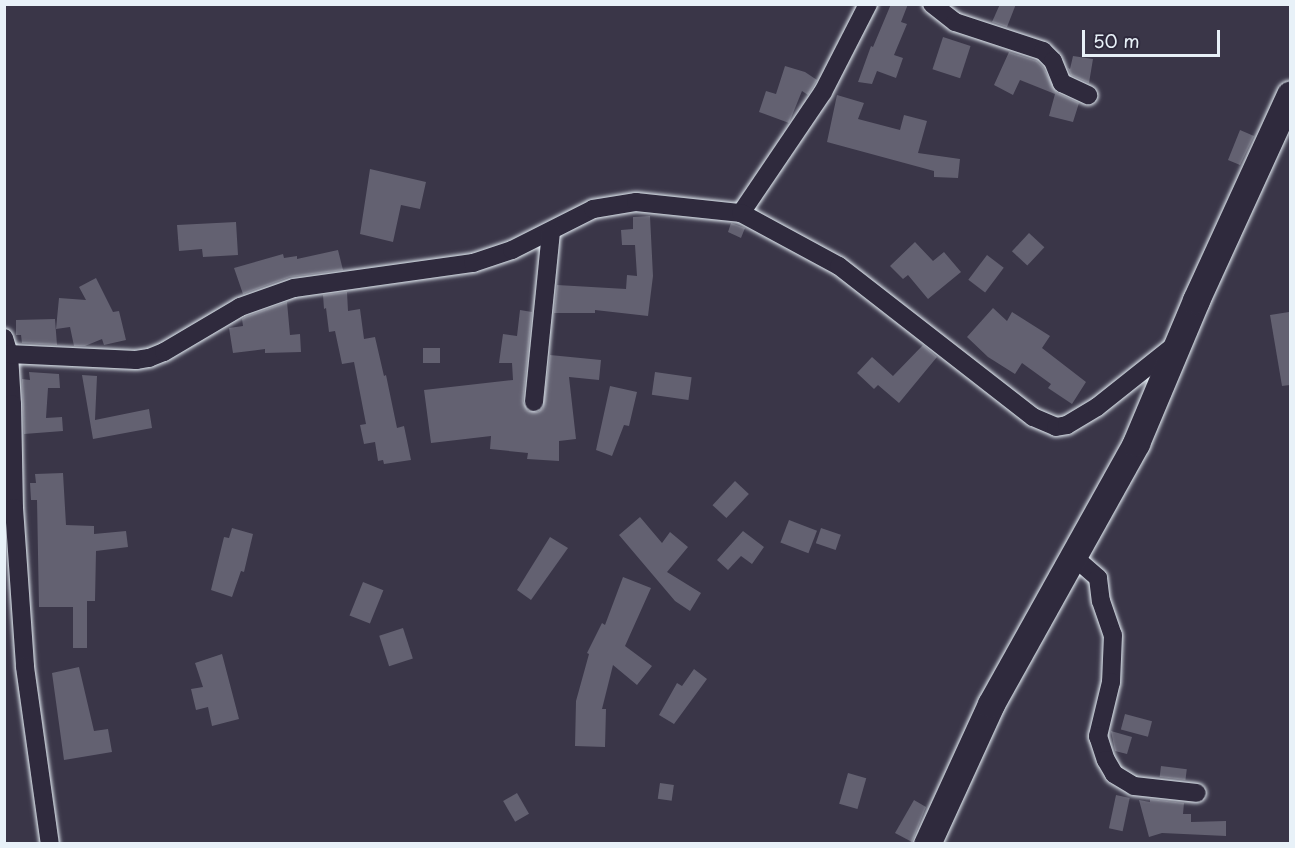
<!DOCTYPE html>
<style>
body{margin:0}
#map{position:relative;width:1295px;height:848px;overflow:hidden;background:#3a3648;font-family:"Playpen Sans",sans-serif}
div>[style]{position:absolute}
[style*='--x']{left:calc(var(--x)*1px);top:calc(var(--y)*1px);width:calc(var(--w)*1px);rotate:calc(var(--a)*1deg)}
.building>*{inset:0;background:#636171;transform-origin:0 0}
.roads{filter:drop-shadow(0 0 2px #e8f1f8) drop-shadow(0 0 2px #e8f1f8)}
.street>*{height:18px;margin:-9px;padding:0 9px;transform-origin:9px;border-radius:9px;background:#2f2a3d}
.secondary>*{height:27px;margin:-13.5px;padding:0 13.5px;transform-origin:13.5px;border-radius:13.5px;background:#2f2a3d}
span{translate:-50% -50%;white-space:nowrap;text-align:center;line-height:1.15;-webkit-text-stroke:4.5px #2f2a3d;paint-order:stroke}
.frame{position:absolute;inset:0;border:6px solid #e8f1f8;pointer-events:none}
.scale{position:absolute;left:1082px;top:30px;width:138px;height:27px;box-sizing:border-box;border:3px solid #e8f1f8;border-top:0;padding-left:8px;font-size:18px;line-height:21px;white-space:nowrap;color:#e8f1f8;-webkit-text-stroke:4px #2f2a3d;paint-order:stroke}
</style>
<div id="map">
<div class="building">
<i style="clip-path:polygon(891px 4px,908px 4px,901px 22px,907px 24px,894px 55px,903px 58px,896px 78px,877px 71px,872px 84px,858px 82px,871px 46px,873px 47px)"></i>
<i style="clip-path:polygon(1000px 4px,1016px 4px,1007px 27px,992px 22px)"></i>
<i style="left:943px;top:37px;width:29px;height:34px;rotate:18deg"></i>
<i style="clip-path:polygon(1009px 52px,1037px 61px,1043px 67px,1057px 93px,1079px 103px,1073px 122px,1049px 116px,1055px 94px,1020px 80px,1013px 95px,994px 85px)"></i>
<i style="clip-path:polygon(1073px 56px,1093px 59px,1089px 83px,1071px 75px,1068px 68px,1070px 69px)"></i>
<i style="clip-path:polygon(785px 66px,805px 72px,817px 80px,808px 95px,802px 91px,789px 123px,759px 112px,766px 91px,776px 94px)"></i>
<i style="clip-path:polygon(837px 95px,864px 103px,858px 119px,900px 130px,904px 115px,927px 121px,918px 153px,960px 159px,958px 178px,934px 177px,934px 171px,827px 142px)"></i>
<i style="clip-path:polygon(1240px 130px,1254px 136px,1240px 165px,1228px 160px)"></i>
<i style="clip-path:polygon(370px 169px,426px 182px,420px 209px,401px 205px,393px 242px,360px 234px)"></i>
<i style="clip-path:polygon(650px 216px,653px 276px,648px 316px,595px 310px,595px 313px,554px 313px,557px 285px,626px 289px,627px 275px,637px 276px,635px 245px,622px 245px,621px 230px,633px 229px,633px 217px)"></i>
<i style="clip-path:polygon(236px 222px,238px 255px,203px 257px,202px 249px,179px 251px,177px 225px)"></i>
<i style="clip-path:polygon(731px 223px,745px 228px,741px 238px,728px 232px)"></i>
<i style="left:1029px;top:233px;width:21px;height:25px;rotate:43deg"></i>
<i style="clip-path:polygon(915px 242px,933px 261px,944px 252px,961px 272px,928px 299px,908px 275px,903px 279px,890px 266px)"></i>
<i style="clip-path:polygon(338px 250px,343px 270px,290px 277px,243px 294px,234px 268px,283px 254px,284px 258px,297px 256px,297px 259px)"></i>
<i style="left:987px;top:255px;width:21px;height:31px;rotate:37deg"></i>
<i style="clip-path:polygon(96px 278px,113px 312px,119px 311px,126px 340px,104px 345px,102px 339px,85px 346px,74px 346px,70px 327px,56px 329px,59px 298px,86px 300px,79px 287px)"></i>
<i style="clip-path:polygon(347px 292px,348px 311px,360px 309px,364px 339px,375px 337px,384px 376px,386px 375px,397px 428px,404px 426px,411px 460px,384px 464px,383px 460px,378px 461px,375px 442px,364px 444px,360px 425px,366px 424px,354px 362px,342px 364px,335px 331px,329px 332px,326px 308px,324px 309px,323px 295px)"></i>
<i style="clip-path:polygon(287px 302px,290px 335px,300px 334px,301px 352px,265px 353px,265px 349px,233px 353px,229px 328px,243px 326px,242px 319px,245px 317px)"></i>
<i style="clip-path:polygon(993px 308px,1007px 321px,1012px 312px,1050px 336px,1042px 348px,1086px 382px,1072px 404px,1048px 388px,1051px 384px,1022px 363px,1015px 374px,988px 357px,967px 337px)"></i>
<i style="clip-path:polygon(520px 310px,532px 312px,523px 401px,528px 411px,538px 412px,543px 408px,550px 355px,601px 360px,599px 380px,569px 377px,576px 439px,559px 441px,559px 461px,527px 459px,528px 453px,490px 449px,491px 436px,431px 443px,424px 390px,513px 380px,512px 363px,499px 363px,503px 334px,517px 336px)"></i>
<i style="clip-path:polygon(1289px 312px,1290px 385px,1282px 386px,1270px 315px)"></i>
<i style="clip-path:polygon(55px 319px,57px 345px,22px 343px,21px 335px,16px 335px,16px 320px)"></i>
<i style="clip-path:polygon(923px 345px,937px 357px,899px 403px,878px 385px,874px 389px,857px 373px,872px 357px,893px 376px)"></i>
<i style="left:423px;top:348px;width:17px;height:15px"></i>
<i style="clip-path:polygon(29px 372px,59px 374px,60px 388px,48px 388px,46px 418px,62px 417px,63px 431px,24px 434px,22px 382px,22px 379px,30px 380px)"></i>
<i style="left:655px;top:372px;width:37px;height:23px;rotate:8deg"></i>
<i style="clip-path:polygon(82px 375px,97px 376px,95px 420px,149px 409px,152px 428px,93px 439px)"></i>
<i style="clip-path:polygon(610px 386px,637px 392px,629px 426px,624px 425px,612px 456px,596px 450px)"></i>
<i style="clip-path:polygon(63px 473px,66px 525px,94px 526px,94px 534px,126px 531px,128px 547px,96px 551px,95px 601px,87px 601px,87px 648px,73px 648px,73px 607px,39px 607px,37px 500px,31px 500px,30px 483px,36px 483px,35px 474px)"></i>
<i style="left:735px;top:481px;width:19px;height:33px;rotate:43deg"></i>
<i style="clip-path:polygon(640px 517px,662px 543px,670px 532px,688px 547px,667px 572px,701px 593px,690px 611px,675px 601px,619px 535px)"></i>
<i style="left:789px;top:520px;width:30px;height:24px;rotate:21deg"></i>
<i style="clip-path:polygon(232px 528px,253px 534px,244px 572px,241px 571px,232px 597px,211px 590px,224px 537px,229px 538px)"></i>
<i style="left:821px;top:528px;width:21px;height:16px;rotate:19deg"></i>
<i style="clip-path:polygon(743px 531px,764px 547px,752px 564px,741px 556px,728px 570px,717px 560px)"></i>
<i style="clip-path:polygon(550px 537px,568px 548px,531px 600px,517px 590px)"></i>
<i style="clip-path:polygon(623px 577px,651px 588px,625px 646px,652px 666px,637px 685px,613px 665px,602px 709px,606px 709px,605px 747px,575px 746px,576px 701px,589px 654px,587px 653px,602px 623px,605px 625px)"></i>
<i style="left:363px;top:582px;width:22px;height:36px;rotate:22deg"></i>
<i style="left:403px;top:628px;width:32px;height:25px;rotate:72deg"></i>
<i style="clip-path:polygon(222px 654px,239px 719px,212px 726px,208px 707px,196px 710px,191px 689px,203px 687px,195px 663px)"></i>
<i style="clip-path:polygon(79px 667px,94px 731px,108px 729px,112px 752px,64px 760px,52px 673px)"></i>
<i style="clip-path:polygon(694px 669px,707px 679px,674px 724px,659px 715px,677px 683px,682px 686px)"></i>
<i style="left:1125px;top:714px;width:28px;height:16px;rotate:15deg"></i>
<i style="clip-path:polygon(1111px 731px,1132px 737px,1127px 754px,1115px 751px)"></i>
<i style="left:1161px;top:766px;width:26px;height:11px;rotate:7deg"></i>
<i style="left:848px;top:773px;width:19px;height:32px;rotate:16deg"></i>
<i style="left:660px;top:783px;width:14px;height:16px;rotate:8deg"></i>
<i style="left:517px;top:793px;width:24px;height:16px;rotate:60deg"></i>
<i style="left:1116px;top:795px;width:14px;height:34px;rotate:12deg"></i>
<i style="clip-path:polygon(1150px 799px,1184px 803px,1183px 814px,1191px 814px,1191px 822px,1226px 821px,1226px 836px,1162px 833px,1149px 837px,1139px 800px,1150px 802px)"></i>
<i style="clip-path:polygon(914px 800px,926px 807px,912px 842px,895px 833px)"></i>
</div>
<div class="roads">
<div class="street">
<i style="--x:932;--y:4;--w:29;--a:38"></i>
<i style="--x:955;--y:22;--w:93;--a:18.2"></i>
<i style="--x:1043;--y:51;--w:14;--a:45"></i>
<i style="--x:1053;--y:61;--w:24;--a:68"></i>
<i style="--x:1062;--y:83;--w:29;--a:25"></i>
<i style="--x:741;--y:213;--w:146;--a:-55.9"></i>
<i style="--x:823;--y:92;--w:99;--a:-62.9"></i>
<i style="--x:4;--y:338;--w:17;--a:73"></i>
<i style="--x:9;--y:354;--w:50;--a:86.6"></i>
<i style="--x:12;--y:404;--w:104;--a:88.9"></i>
<i style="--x:14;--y:508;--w:159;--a:86"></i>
<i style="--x:25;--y:667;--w:179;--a:82"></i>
<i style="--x:9;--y:354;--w:127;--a:2.7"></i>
<i style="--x:136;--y:360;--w:13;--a:-9"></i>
<i style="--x:149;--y:358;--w:16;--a:-22"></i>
<i style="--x:164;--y:352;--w:88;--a:-30.6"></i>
<i style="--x:240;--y:307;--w:57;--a:-19.4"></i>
<i style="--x:294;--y:288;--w:181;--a:-8"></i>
<i style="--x:473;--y:263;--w:41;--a:-18.4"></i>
<i style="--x:512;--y:250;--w:91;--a:-26.8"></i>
<i style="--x:593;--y:209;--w:44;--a:-9.2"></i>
<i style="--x:636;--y:202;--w:106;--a:6"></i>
<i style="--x:741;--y:213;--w:111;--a:28.4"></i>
<i style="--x:839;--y:266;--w:246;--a:37.9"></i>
<i style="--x:1033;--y:417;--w:25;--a:23"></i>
<i style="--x:1056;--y:427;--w:11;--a:-10"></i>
<i style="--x:1067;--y:425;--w:35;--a:-31"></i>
<i style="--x:1097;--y:407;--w:100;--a:-38.5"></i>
<i style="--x:534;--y:402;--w:171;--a:-84.3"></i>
<i style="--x:1074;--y:557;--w:32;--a:41"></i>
<i style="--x:1098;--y:578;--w:23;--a:83"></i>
<i style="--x:1101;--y:601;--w:36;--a:71"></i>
<i style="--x:1113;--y:635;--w:47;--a:92.4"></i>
<i style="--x:1111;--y:682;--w:56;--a:103.5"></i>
<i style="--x:1098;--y:736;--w:25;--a:72"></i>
<i style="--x:1106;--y:760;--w:16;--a:60"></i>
<i style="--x:1114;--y:774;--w:23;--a:31"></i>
<i style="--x:1134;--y:786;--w:63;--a:6.3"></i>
</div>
<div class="secondary">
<i style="--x:927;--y:844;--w:154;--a:-65.4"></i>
<i style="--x:991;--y:704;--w:299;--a:-60.9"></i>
<i style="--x:1136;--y:443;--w:155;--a:-67.2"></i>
<i style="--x:1196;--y:300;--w:226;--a:-65.4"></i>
</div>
</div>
<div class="frame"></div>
<div class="scale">50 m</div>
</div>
